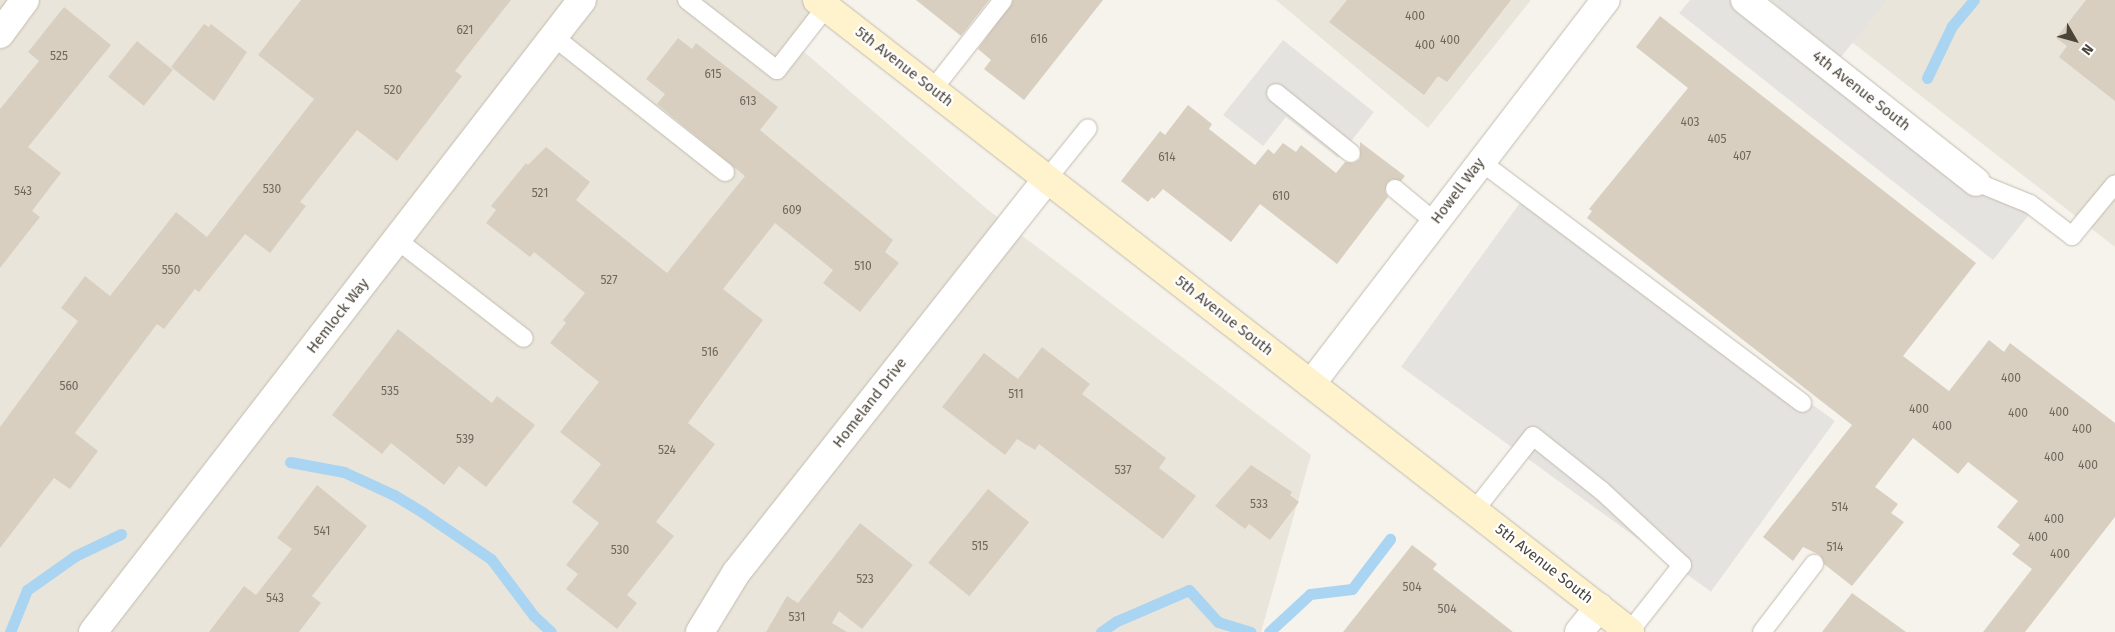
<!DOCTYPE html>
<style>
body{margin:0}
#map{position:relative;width:2115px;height:632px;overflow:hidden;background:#f6f3ec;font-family:"Fira Sans",sans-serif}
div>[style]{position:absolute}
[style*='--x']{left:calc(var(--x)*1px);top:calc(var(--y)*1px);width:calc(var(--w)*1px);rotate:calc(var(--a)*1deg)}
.residential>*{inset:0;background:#eae5da}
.parking>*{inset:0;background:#e5e3e0;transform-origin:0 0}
.stream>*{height:11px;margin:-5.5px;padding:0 5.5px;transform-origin:5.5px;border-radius:5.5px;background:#a9d4f2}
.building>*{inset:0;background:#d8cfc1;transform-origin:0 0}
.roads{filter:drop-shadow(0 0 1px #c2bbae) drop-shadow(0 0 1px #c2bbae)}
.service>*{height:18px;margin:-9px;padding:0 9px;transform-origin:9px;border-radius:9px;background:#fff}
.minor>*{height:28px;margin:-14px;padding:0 14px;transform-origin:14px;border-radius:14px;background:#fff}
.secondary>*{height:28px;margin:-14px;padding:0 14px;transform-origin:14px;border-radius:14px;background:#fff3cd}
span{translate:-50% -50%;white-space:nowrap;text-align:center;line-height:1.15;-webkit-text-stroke:4.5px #fff;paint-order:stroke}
.number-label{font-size:12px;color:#6e675b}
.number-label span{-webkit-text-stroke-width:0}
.street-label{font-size:15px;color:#4b4439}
.north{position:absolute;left:2050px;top:15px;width:50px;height:50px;-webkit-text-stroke:4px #fff;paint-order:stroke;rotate:128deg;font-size:14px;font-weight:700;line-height:20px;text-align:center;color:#4b4439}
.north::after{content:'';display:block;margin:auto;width:18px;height:22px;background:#4b4439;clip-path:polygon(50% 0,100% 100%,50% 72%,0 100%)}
</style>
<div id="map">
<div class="residential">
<i style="clip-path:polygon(0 0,834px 0,796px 45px,987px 209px,1311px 455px,1261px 632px,0 632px)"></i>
<i style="clip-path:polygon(1276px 0,1531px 0,1428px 128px)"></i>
<i style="clip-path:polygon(1798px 0,2115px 0,2115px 247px)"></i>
</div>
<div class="parking">
<i style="clip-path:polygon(1690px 0,1763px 0,2032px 211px,1993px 260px,1679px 13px)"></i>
<i style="clip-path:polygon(1770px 0,1887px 0,1841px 57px)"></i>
<i style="clip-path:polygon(1283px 40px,1374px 112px,1338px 158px,1286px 117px,1263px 146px,1223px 115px)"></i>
<i style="left:1525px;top:196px;width:383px;height:211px;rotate:36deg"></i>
</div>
<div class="stream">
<i style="--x:1927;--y:78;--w:58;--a:-64.3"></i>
<i style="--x:1952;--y:26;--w:34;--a:-50"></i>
<i style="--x:290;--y:462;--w:55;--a:10.5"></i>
<i style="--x:344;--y:472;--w:55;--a:24.7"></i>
<i style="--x:394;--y:495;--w:33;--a:31"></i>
<i style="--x:422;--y:512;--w:83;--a:34.3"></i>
<i style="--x:491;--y:559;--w:71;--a:53"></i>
<i style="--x:534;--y:616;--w:23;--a:43"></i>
<i style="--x:10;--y:632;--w:45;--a:-68"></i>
<i style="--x:27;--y:590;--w:59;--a:-35.3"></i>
<i style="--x:75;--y:556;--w:51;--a:-25.6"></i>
<i style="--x:1101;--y:632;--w:19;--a:-35"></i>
<i style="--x:1117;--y:621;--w:78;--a:-23.3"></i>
<i style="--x:1189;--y:590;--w:43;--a:47.8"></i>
<i style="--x:1218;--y:622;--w:34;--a:17"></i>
<i style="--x:1269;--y:632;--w:56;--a:-42.8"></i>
<i style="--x:1310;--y:594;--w:42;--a:-6.8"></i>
<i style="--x:1352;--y:589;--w:63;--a:-52.8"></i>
</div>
<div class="building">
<i style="clip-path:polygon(301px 0,511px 0,455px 71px,462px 76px,397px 161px,357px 130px,300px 202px,306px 206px,270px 253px,245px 234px,199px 292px,195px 289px,164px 329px,157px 324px,75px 433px,98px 451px,70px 489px,54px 478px,0 548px,0 427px,78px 321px,61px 308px,85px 276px,110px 296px,176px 212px,207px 237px,314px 99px,258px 55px)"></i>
<i style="clip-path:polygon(916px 0,989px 0,961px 36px)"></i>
<i style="clip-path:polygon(1013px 0,1103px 0,1024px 100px,984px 69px,991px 60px,978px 49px)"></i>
<i style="clip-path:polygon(1347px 0,1511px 0,1447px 82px,1438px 76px,1424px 95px,1329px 22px)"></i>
<i style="clip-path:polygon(2086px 0,2115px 0,2115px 101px,2059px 57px,2067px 46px,2056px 38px)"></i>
<i style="clip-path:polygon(64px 7px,111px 45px,28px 147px,61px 173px,32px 211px,40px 217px,0 268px,0 109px,39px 61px,28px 52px)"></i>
<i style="clip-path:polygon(1660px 16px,1976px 263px,1903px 356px,1949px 391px,1989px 340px,2004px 352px,2010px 343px,2115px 423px,2115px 517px,2025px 632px,1983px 632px,2032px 569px,2012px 554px,2020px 545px,1997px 527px,2018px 501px,1968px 462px,1958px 474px,1913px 438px,1875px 487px,1898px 504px,1891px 513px,1904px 522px,1852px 586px,1824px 564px,1820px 555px,1803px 547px,1793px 561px,1763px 537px,1852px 425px,1587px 218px,1592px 211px,1589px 209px,1688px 88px,1636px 47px)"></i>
<i style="clip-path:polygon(204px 24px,209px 27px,211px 24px,247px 52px,214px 101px,171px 67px)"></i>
<i style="clip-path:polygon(678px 38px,692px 49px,696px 43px,778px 107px,760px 130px,893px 240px,885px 252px,899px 263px,860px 312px,823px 283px,833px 270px,775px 223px,723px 289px,763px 320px,688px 423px,715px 444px,656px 522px,674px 536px,627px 595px,637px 603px,617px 629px,566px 589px,578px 574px,566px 565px,599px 523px,572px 502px,601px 464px,560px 432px,599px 382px,550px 343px,566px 323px,563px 320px,585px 293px,534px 252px,530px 257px,486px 223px,496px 210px,491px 206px,526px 163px,528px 165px,546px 147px,590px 182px,576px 200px,667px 273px,745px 176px,657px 104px,665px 94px,646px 79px)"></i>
<i style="left:137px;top:41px;width:46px;height:46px;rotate:39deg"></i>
<i style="clip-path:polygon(1188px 105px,1212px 124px,1209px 129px,1255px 165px,1268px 149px,1274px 154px,1283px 143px,1296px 152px,1301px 145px,1336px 173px,1345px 162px,1354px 163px,1360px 159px,1360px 142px,1405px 176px,1401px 181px,1392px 179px,1387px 183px,1385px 192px,1388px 197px,1337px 264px,1260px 204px,1231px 242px,1163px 189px,1154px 199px,1152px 197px,1148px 202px,1121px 181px,1160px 131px,1165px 135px)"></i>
<i style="clip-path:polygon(398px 329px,492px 403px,497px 396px,535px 425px,486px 487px,459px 466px,444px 485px,391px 443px,382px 454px,332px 415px)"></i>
<i style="clip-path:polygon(1042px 347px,1090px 384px,1082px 394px,1166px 458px,1159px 468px,1196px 496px,1163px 539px,1039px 444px,1035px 450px,1017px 439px,1005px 455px,942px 407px,984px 353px,1018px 379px)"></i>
<i style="clip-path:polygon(1251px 465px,1292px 492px,1290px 495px,1299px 502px,1270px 540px,1249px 524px,1245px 529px,1215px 506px)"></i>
<i style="clip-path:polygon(317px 485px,367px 526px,312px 596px,321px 603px,299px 632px,209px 632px,244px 586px,256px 595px,292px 549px,277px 538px)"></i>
<i style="left:988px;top:489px;width:53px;height:95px;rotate:39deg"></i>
<i style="clip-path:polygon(860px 523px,913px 565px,862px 629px,839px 611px,832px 623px,847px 632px,766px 632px,787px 596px,798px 603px)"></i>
<i style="clip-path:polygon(1412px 545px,1437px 564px,1433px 569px,1513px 632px,1343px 632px)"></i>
<i style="clip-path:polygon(1852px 593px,1906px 632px,1822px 632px)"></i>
</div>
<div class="roads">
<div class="service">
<i style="--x:687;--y:0;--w:114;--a:37.9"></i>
<i style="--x:777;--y:70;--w:80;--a:-52.1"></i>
<i style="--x:554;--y:37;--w:218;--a:38.3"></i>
<i style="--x:933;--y:89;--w:113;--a:-51.8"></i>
<i style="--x:1276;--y:93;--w:96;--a:38.7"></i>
<i style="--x:1480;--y:161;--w:403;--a:36.9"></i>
<i style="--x:1047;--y:179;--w:65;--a:-51.2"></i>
<i style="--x:1976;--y:182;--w:58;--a:22.2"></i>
<i style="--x:2030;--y:204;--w:53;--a:37.3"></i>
<i style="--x:2072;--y:236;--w:67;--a:-50.4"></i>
<i style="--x:1395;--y:189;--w:52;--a:39.5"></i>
<i style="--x:397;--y:240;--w:160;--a:37.7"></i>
<i style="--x:1474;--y:511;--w:95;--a:-51.8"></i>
<i style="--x:1533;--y:436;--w:88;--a:38.6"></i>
<i style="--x:1602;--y:491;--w:109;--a:42.8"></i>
<i style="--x:1682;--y:565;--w:84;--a:128.2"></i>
<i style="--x:1762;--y:632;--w:86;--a:-52.6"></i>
</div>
<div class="minor">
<i style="--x:1745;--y:0;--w:294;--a:38.2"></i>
<i style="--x:0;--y:34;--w:42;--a:-53.7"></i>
<i style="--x:1311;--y:384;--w:484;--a:-52.5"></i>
<i style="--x:93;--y:632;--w:799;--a:-52.27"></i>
<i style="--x:700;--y:632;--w:69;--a:-58.6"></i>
<i style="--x:736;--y:573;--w:502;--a:-51.71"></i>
<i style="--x:1579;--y:632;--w:32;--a:-51"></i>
</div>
<div class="secondary">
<i style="--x:817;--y:0;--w:1030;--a:37.86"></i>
</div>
</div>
<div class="number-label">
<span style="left:1415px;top:17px">400</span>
<span style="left:465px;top:31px">621</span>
<span style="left:1039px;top:40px">616</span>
<span style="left:1450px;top:41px">400</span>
<span style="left:1425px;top:46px">400</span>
<span style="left:59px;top:57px">525</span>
<span style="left:713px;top:75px">615</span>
<span style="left:393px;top:91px">520</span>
<span style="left:748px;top:102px">613</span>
<span style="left:1690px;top:123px">403</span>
<span style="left:1717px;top:140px">405</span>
<span style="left:1742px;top:157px">407</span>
<span style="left:1167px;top:158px">614</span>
<span style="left:272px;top:190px">530</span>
<span style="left:23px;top:192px">543</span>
<span style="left:540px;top:194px">521</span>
<span style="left:1281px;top:197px">610</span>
<span style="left:792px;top:211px">609</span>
<span style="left:863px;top:267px">510</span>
<span style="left:171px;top:271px">550</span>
<span style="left:609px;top:281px">527</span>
<span style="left:710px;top:353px">516</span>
<span style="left:2011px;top:379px">400</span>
<span style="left:69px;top:387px">560</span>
<span style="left:390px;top:392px">535</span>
<span style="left:1016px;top:395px">511</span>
<span style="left:1919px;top:410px">400</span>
<span style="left:2059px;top:413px">400</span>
<span style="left:2018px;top:414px">400</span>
<span style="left:1942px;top:427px">400</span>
<span style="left:2082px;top:430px">400</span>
<span style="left:465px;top:440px">539</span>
<span style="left:667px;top:451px">524</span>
<span style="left:2054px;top:458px">400</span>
<span style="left:2088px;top:466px">400</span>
<span style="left:1123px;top:471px">537</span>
<span style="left:1259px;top:505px">533</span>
<span style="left:1840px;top:508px">514</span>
<span style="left:2054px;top:520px">400</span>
<span style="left:322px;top:532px">541</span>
<span style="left:2038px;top:538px">400</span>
<span style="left:980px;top:547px">515</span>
<span style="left:1835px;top:548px">514</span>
<span style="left:620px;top:551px">530</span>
<span style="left:2060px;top:555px">400</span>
<span style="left:865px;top:580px">523</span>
<span style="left:1412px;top:588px">504</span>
<span style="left:275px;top:599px">543</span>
<span style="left:1447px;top:610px">504</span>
<span style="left:797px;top:618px">531</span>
</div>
<div class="street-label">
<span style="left:904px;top:67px;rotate:38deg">5th Avenue South</span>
<span style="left:1861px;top:91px;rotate:38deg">4th Avenue South</span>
<span style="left:1458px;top:191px;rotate:-53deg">Howell Way</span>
<span style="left:338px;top:316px;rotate:-52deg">Hemlock Way</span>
<span style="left:1224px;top:316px;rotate:38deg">5th Avenue South</span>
<span style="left:870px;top:403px;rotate:-52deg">Homeland Drive</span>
<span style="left:1544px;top:564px;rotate:38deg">5th Avenue South</span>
</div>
<div class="north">N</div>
</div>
